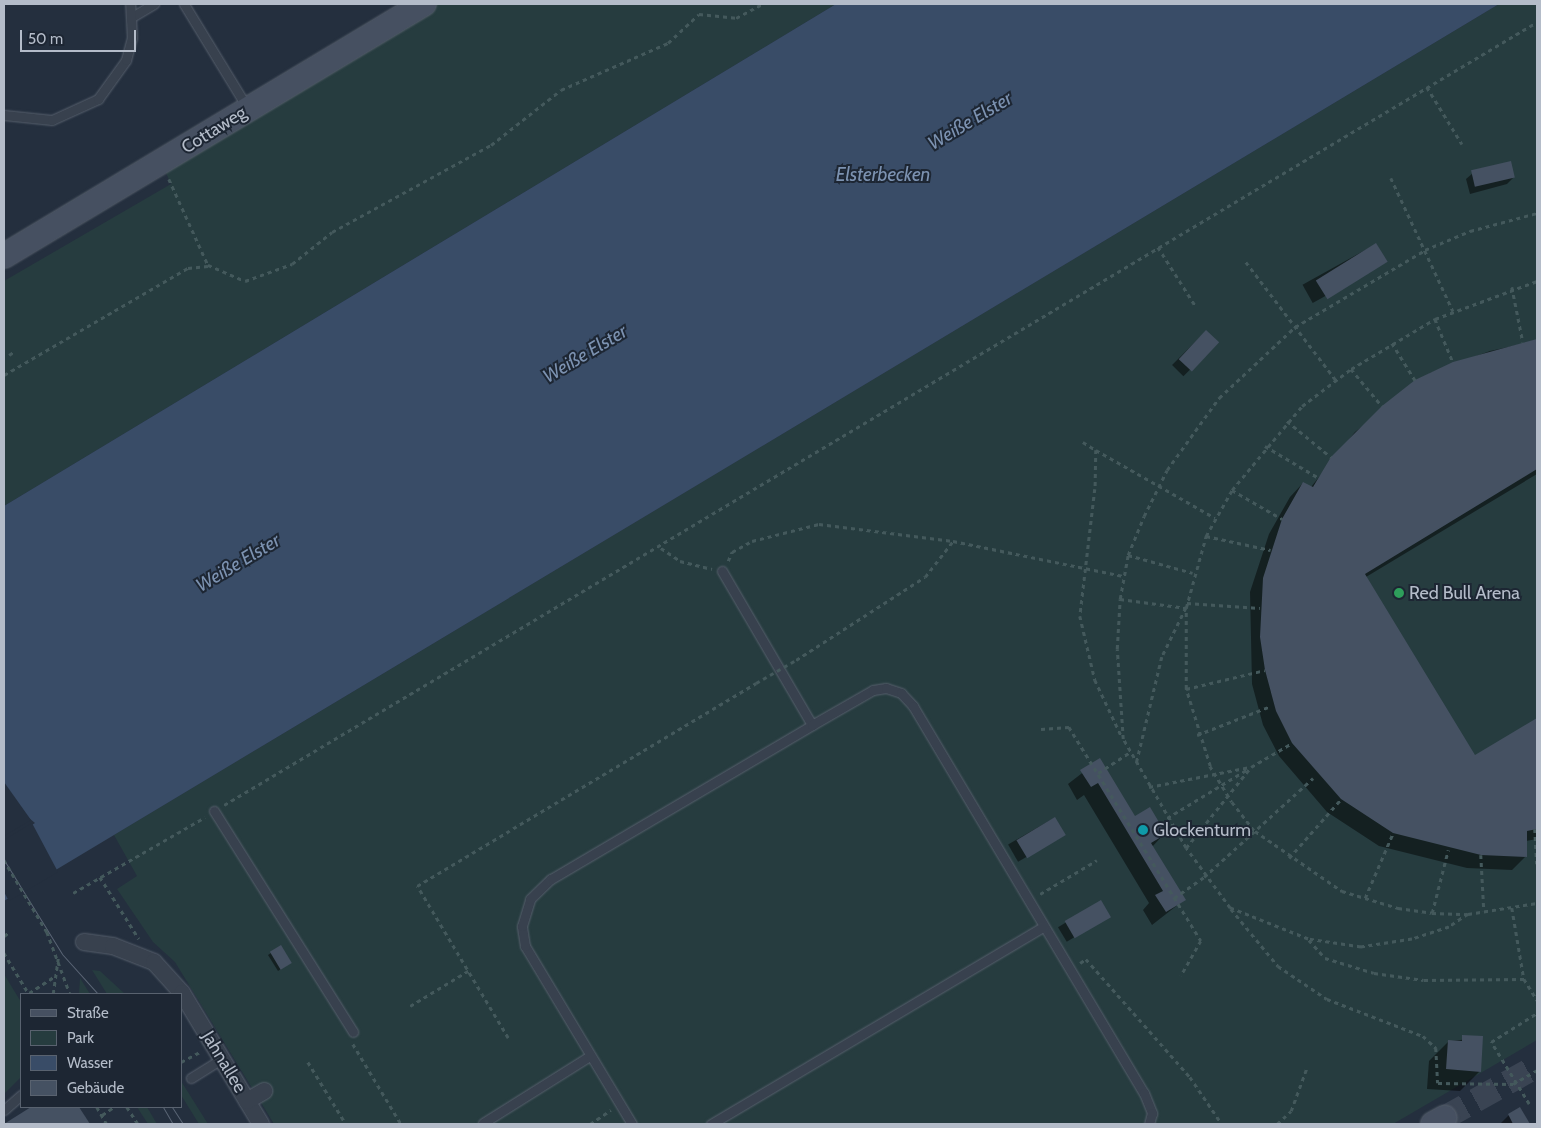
<!DOCTYPE html>
<meta charset="utf-8">
<style>
body{margin:0}
#map{position:relative;width:1541px;height:1128px;overflow:hidden;background:#242f3e;font-family:Cabin,sans-serif}
div>[style]{position:absolute}
[style*='--x']{left:calc(var(--x)*1px);top:calc(var(--y)*1px);width:calc(var(--w)*1px);rotate:calc(var(--a)*1deg)}
.green>*{inset:0;background:#263c3f}
.water>*{inset:0;background:#394c67}
.pier>*{inset:0;background:#242f3e}
.shadow>*{inset:0;background:#0007;transform-origin:0 0}
.building>*{inset:0;background:#455162;transform-origin:0 0}
.secondary-tunnel>*{height:24px;margin-top:-12px;transform-origin:0;background:repeating-linear-gradient(90deg,#3a4453 0 24px,transparent 0 36px)}
.path>*{height:2.5px;margin-top:-1.25px;transform-origin:0;background:repeating-linear-gradient(90deg,#44595c 0 4px,transparent 0 8px)}
.roads{filter:drop-shadow(0 0 1px #565f6c) drop-shadow(0 0 1px #565f6c)}
.lane>*{height:9px;margin:-4.5px;padding:0 4.5px;transform-origin:4.5px;border-radius:4.5px;background:#38414e}
.street>*{height:16px;margin:-8px;padding:0 8px;transform-origin:8px;border-radius:8px;background:#38414e}
.secondary>*{height:24px;margin:-12px;padding:0 12px;transform-origin:12px;border-radius:12px;background:#465061}
.tram>*{height:1px;margin:-0.5px;padding:0 0.5px;transform-origin:0.5px;border-radius:0.5px;background:#5a6575}
.path-bridge>*{height:2.5px;margin-top:-1.25px;transform-origin:0;background:repeating-linear-gradient(90deg,#44595c 0 4px,transparent 0 8px)}
.dots>*{width:14px;height:14px;translate:-50% -50%;box-sizing:border-box;border:2px solid #1d2633;border-radius:50%}
span{translate:-50% -50%;white-space:nowrap;text-align:center;line-height:1.15;-webkit-text-stroke:4px #1d2633;paint-order:stroke}
.street-label{font-size:18px;color:#b4bcc9}
.poi-label{font-size:18px;color:#b4bcc9}
.left{translate:0 -50%;text-align:left}
.water-label{font-size:19px;color:#7c92b1;font-style:italic}
.frame{position:absolute;inset:0;border:5px solid #b4bcc9;pointer-events:none}
.legend{position:absolute;left:20px;top:993px;width:162px;height:115px;box-sizing:border-box;background:#1d2633;border:1px solid #59626f;margin:0;padding:6px 9px;list-style:none;font-size:15px;color:#b4bcc9}
.legend li{display:flex;align-items:center;gap:10px;height:25px}
.legend b{width:25px;border:1px solid #59626f}
.scale{position:absolute;left:20px;top:30px;width:116px;height:22px;box-sizing:border-box;border:2px solid #b4bcc9;border-top:0;padding-left:6px;font-size:15px;line-height:18px;white-space:nowrap;color:#b4bcc9;-webkit-text-stroke:4px #1d2633;paint-order:stroke}
</style>
<div id="map">
<div class="green">
<i style="clip-path:polygon(426px 4px,836px 4px,4px 506px,4px 281px,171px 184px,161px 162px)"></i>
<i style="clip-path:polygon(1499px 4px,1537px 4px,1537px 1040px,1393px 1124px,274px 1124px,175px 962px,153px 942px,117px 889px,137px 876px,114px 835px)"></i>
<i style="clip-path:polygon(92px 970px,100px 971px,125px 994px,107px 994px)"></i>
<i style="clip-path:polygon(4px 974px,21px 1002px,21px 1077px,4px 1094px)"></i>
<i style="clip-path:polygon(80px 978px,90px 994px,79px 994px)"></i>
<i style="clip-path:polygon(181px 1081px,208px 1124px,199px 1124px,181px 1095px)"></i>
<i style="clip-path:polygon(137px 1107px,147px 1107px,157px 1124px,148px 1124px)"></i>
</div>
<div class="water">
<i style="clip-path:polygon(836px 4px,1499px 4px,4px 901px,4px 843px,35px 823px,29px 818px,4px 833px,4px 506px)"></i>
</div>
<div class="pier">
<i style="clip-path:polygon(4px 782px,31px 820px,4px 836px)"></i>
<i style="clip-path:polygon(32px 823px,58px 872px,9px 901px,4px 892px,4px 840px)"></i>
</div>
<div class="shadow">
<i style="clip-path:polygon(1473px 173px,1514px 177px,1507px 184px,1470px 194px,1466px 179px)"></i>
<i style="left:1376px;top:244px;width:21px;height:84px;rotate:61deg"></i>
<i style="left:1206px;top:331px;width:16px;height:48px;rotate:45deg"></i>
<i style="clip-path:polygon(1537px 341px,1537px 474px,1366px 577px,1475px 757px,1537px 719px,1537px 839px,1526px 841px,1526px 856px,1512px 870px,1467px 868px,1379px 846px,1327px 812px,1279px 756px,1263px 725px,1252px 684px,1250px 592px,1269px 534px,1290px 497px,1303px 483px,1311px 487px,1355px 432px,1430px 373px,1490px 351px)"></i>
<i style="clip-path:polygon(1099px 760px,1135px 818px,1164px 834px,1152px 847px,1184px 900px,1152px 925px,1143px 910px,1149px 903px,1084px 795px,1077px 800px,1068px 784px)"></i>
<i style="left:1054px;top:818px;width:20px;height:53px;rotate:60deg"></i>
<i style="left:1100px;top:902px;width:17px;height:49px;rotate:59deg"></i>
<i style="clip-path:polygon(271px 953px,287px 965px,278px 971px,268px 955px)"></i>
<i style="clip-path:polygon(1482px 1038px,1480px 1071px,1460px 1091px,1427px 1089px,1429px 1061px,1449px 1041px)"></i>
<i style="clip-path:polygon(33px 1107px,77px 1107px,88px 1124px,7px 1124px)"></i>
<i style="clip-path:polygon(1519px 1109px,1529px 1124px,1500px 1124px,1509px 1115px)"></i>
</div>
<div class="building">
<i style="left:1511px;top:161px;width:17px;height:41px;rotate:77deg"></i>
<i style="left:1376px;top:243px;width:22px;height:71px;rotate:58deg"></i>
<i style="left:1206px;top:330px;width:18px;height:40px;rotate:43deg"></i>
<i style="clip-path:polygon(1537px 339px,1537px 469px,1365px 574px,1475px 755px,1537px 718px,1537px 829px,1527px 831px,1527px 857px,1481px 855px,1393px 833px,1341px 799px,1292px 743px,1276px 711px,1265px 670px,1260px 637px,1263px 578px,1282px 519px,1303px 482px,1313px 487px,1331px 457px,1382px 406px,1415px 380px,1453px 362px)"></i>
<i style="clip-path:polygon(1100px 758px,1135px 816px,1150px 807px,1166px 834px,1151px 843px,1186px 900px,1166px 912px,1155px 895px,1163px 891px,1098px 783px,1091px 787px,1080px 770px)"></i>
<i style="left:1055px;top:817px;width:21px;height:45px;rotate:59deg"></i>
<i style="left:1101px;top:900px;width:20px;height:42px;rotate:60deg"></i>
<i style="left:281px;top:945px;width:21px;height:13px;rotate:59deg"></i>
<i style="clip-path:polygon(1462px 1035px,1483px 1036px,1481px 1072px,1446px 1069px,1448px 1040px,1462px 1041px)"></i>
<i style="clip-path:polygon(31px 1107px,79px 1107px,90px 1124px,4px 1124px)"></i>
<i style="clip-path:polygon(1520px 1107px,1530px 1124px,1513px 1124px,1508px 1114px)"></i>
</div>
<div class="secondary-tunnel">
<i style="--x:1444;--y:1118;--w:107;--a:-29.2"></i>
</div>
<div class="path">
<i style="--x:1427;--y:87;--w:67;--a:58.4"></i>
<i style="--x:1391;--y:178;--w:147;--a:65"></i>
<i style="--x:169;--y:179;--w:94;--a:65.6"></i>
<i style="--x:208;--y:265;--w:40;--a:23.4"></i>
<i style="--x:245;--y:281;--w:50;--a:-19.9"></i>
<i style="--x:292;--y:264;--w:51;--a:-38.7"></i>
<i style="--x:332;--y:232;--w:181;--a:-28.7"></i>
<i style="--x:491;--y:145;--w:89;--a:-38.2"></i>
<i style="--x:561;--y:90;--w:117;--a:-23.7"></i>
<i style="--x:668;--y:43;--w:42;--a:-43.1"></i>
<i style="--x:699;--y:14;--w:37;--a:6"></i>
<i style="--x:736;--y:18;--w:30;--a:-28"></i>
<i style="--x:1158;--y:247;--w:69;--a:57.5"></i>
<i style="--x:1246;--y:262;--w:148;--a:52.7"></i>
<i style="--x:1512;--y:287;--w:56;--a:78.7"></i>
<i style="--x:1435;--y:319;--w:47;--a:67.3"></i>
<i style="--x:1392;--y:343;--w:44;--a:58.1"></i>
<i style="--x:9;--y:355;--w:7;--a:-34"></i>
<i style="--x:1351;--y:369;--w:48;--a:50"></i>
<i style="--x:4;--y:375;--w:213;--a:-30.2"></i>
<i style="--x:188;--y:268;--w:20;--a:-6"></i>
<i style="--x:1287;--y:421;--w:57;--a:39.3"></i>
<i style="--x:1083;--y:442;--w:15;--a:32"></i>
<i style="--x:1096;--y:450;--w:39;--a:91"></i>
<i style="--x:1095;--y:489;--w:128;--a:96.7"></i>
<i style="--x:1080;--y:616;--w:66;--a:76.8"></i>
<i style="--x:1095;--y:680;--w:63;--a:64.7"></i>
<i style="--x:1265;--y:446;--w:63;--a:30.7"></i>
<i style="--x:1096;--y:450;--w:137;--a:29.7"></i>
<i style="--x:1232;--y:490;--w:58;--a:30.1"></i>
<i style="--x:1206;--y:536;--w:66;--a:12.2"></i>
<i style="--x:661;--y:548;--w:23;--a:34"></i>
<i style="--x:680;--y:561;--w:33;--a:14"></i>
<i style="--x:1128;--y:555;--w:67;--a:15.5"></i>
<i style="--x:728;--y:561;--w:10;--a:-66"></i>
<i style="--x:732;--y:552;--w:23;--a:-29"></i>
<i style="--x:752;--y:541;--w:69;--a:-14.2"></i>
<i style="--x:819;--y:524;--w:135;--a:7.2"></i>
<i style="--x:953;--y:541;--w:175;--a:11.6"></i>
<i style="--x:1120;--y:599;--w:67;--a:7.8"></i>
<i style="--x:1186;--y:608;--w:55;--a:116.1"></i>
<i style="--x:1162;--y:657;--w:111;--a:103.5"></i>
<i style="--x:1187;--y:603;--w:73;--a:3.9"></i>
<i style="--x:796;--y:660;--w:153;--a:-32.8"></i>
<i style="--x:925;--y:577;--w:46;--a:-52.1"></i>
<i style="--x:1186;--y:689;--w:81;--a:-13.5"></i>
<i style="--x:1041;--y:729;--w:28;--a:-4"></i>
<i style="--x:1069;--y:727;--w:251;--a:58.3"></i>
<i style="--x:1201;--y:941;--w:40;--a:119.7"></i>
<i style="--x:1197;--y:735;--w:79;--a:-21.4"></i>
<i style="--x:1210;--y:766;--w:81;--a:-107.3"></i>
<i style="--x:1186;--y:689;--w:81;--a:-90"></i>
<i style="--x:1186;--y:608;--w:75;--a:-74.5"></i>
<i style="--x:1206;--y:536;--w:53;--a:-60.5"></i>
<i style="--x:1232;--y:490;--w:109;--a:-50.2"></i>
<i style="--x:1302;--y:406;--w:61;--a:-37.1"></i>
<i style="--x:1351;--y:369;--w:98;--a:-30.8"></i>
<i style="--x:1435;--y:319;--w:109;--a:-20.4"></i>
<i style="--x:1098;--y:773;--w:37;--a:-33"></i>
<i style="--x:1149;--y:787;--w:103;--a:-11.2"></i>
<i style="--x:1232;--y:802;--w:37;--a:52"></i>
<i style="--x:1255;--y:831;--w:106;--a:34.6"></i>
<i style="--x:1342;--y:891;--w:59;--a:16.9"></i>
<i style="--x:1398;--y:908;--w:34;--a:8"></i>
<i style="--x:1432;--y:913;--w:36;--a:2"></i>
<i style="--x:1468;--y:914;--w:70;--a:-9.1"></i>
<i style="--x:224;--y:805;--w:1529;--a:-30.81"></i>
<i style="--x:1167;--y:818;--w:95;--a:-31.2"></i>
<i style="--x:1535;--y:829;--w:35;--a:87"></i>
<i style="--x:1186;--y:848;--w:104;--a:-51.3"></i>
<i style="--x:1251;--y:767;--w:48;--a:-30.3"></i>
<i style="--x:1481;--y:855;--w:56;--a:86.9"></i>
<i style="--x:1289;--y:858;--w:79;--a:-48.6"></i>
<i style="--x:100;--y:877;--w:73;--a:57.8"></i>
<i style="--x:73;--y:893;--w:152;--a:-29.9"></i>
<i style="--x:1040;--y:894;--w:66;--a:-30.8"></i>
<i style="--x:1174;--y:898;--w:37;--a:-35"></i>
<i style="--x:1204;--y:877;--w:147;--a:-42.2"></i>
<i style="--x:1365;--y:898;--w:71;--a:-66.7"></i>
<i style="--x:1512;--y:908;--w:72;--a:80.4"></i>
<i style="--x:1524;--y:979;--w:25;--a:58"></i>
<i style="--x:1231;--y:909;--w:74;--a:50.5"></i>
<i style="--x:1278;--y:966;--w:59;--a:34"></i>
<i style="--x:1327;--y:999;--w:103;--a:21.1"></i>
<i style="--x:1423;--y:1036;--w:18;--a:43"></i>
<i style="--x:1436;--y:1048;--w:35;--a:87"></i>
<i style="--x:1438;--y:1083;--w:75;--a:0.8"></i>
<i style="--x:1513;--y:1084;--w:28;--a:-30"></i>
<i style="--x:1432;--y:913;--w:65;--a:-75.7"></i>
<i style="--x:1468;--y:914;--w:23;--a:146"></i>
<i style="--x:1449;--y:927;--w:39;--a:162"></i>
<i style="--x:1412;--y:939;--w:52;--a:171.1"></i>
<i style="--x:1361;--y:947;--w:54;--a:-171.4"></i>
<i style="--x:1308;--y:939;--w:84;--a:-158.3"></i>
<i style="--x:1230;--y:908;--w:74;--a:-126.3"></i>
<i style="--x:1186;--y:848;--w:126;--a:-120"></i>
<i style="--x:1123;--y:739;--w:90;--a:-93.8"></i>
<i style="--x:1117;--y:649;--w:50;--a:-86.6"></i>
<i style="--x:1120;--y:599;--w:45;--a:-79.7"></i>
<i style="--x:1128;--y:555;--w:42;--a:-67.7"></i>
<i style="--x:1144;--y:516;--w:51;--a:-63.4"></i>
<i style="--x:1167;--y:470;--w:89;--a:-54.2"></i>
<i style="--x:1219;--y:398;--w:104;--a:-43.1"></i>
<i style="--x:1295;--y:327;--w:151;--a:-30.6"></i>
<i style="--x:1425;--y:250;--w:49;--a:-22.9"></i>
<i style="--x:1470;--y:231;--w:69;--a:-15"></i>
<i style="--x:47;--y:932;--w:66;--a:69.6"></i>
<i style="--x:4;--y:936;--w:5;--a:-37"></i>
<i style="--x:1309;--y:940;--w:24;--a:48"></i>
<i style="--x:1325;--y:958;--w:51;--a:17"></i>
<i style="--x:1374;--y:973;--w:50;--a:8"></i>
<i style="--x:1424;--y:980;--w:100;--a:-0.6"></i>
<i style="--x:4;--y:953;--w:48;--a:58.6"></i>
<i style="--x:1080;--y:963;--w:7;--a:-34"></i>
<i style="--x:1086;--y:959;--w:157;--a:48.6"></i>
<i style="--x:1190;--y:1077;--w:57;--a:55.8"></i>
<i style="--x:29;--y:993;--w:30;--a:-33"></i>
<i style="--x:53;--y:994;--w:37;--a:-82"></i>
<i style="--x:410;--y:1006;--w:68;--a:-31.1"></i>
<i style="--x:508;--y:1038;--w:177;--a:-120.9"></i>
<i style="--x:417;--y:886;--w:395;--a:-30.9"></i>
<i style="--x:353;--y:1044;--w:93;--a:59"></i>
<i style="--x:181;--y:1062;--w:21;--a:-28"></i>
<i style="--x:308;--y:1062;--w:73;--a:58.5"></i>
<i style="--x:1529;--y:1104;--w:73;--a:-121.5"></i>
<i style="--x:1491;--y:1042;--w:54;--a:-32.2"></i>
<i style="--x:97;--y:1107;--w:20;--a:60"></i>
<i style="--x:127;--y:1107;--w:20;--a:57"></i>
<i style="--x:102;--y:1115;--w:14;--a:-34"></i>
<i style="--x:590;--y:1124;--w:25;--a:-34"></i>
<i style="--x:1277;--y:1124;--w:19;--a:-43"></i>
<i style="--x:1291;--y:1111;--w:47;--a:-70"></i>
</div>
<div class="roads">
<div class="lane">
<i style="--x:184;--y:4;--w:123;--a:58.6"></i>
<i style="--x:132;--y:17;--w:26;--a:-31"></i>
<i style="--x:4;--y:115;--w:48;--a:5.9"></i>
<i style="--x:52;--y:120;--w:51;--a:-24.5"></i>
<i style="--x:98;--y:99;--w:48;--a:-54.3"></i>
<i style="--x:126;--y:60;--w:23;--a:-75"></i>
<i style="--x:132;--y:38;--w:34;--a:-93"></i>
<i style="--x:722;--y:571;--w:178;--a:59.7"></i>
<i style="--x:214;--y:811;--w:261;--a:57.8"></i>
<i style="--x:191;--y:1078;--w:36;--a:-32"></i>
<i style="--x:4;--y:1110;--w:23;--a:-41"></i>
<i style="--x:483;--y:1123;--w:126;--a:-32.1"></i>
<i style="--x:632;--y:1124;--w:208;--a:-121"></i>
<i style="--x:525;--y:946;--w:20;--a:-99"></i>
<i style="--x:522;--y:926;--w:28;--a:-73"></i>
<i style="--x:530;--y:899;--w:29;--a:-44"></i>
<i style="--x:551;--y:879;--w:303;--a:-30.5"></i>
<i style="--x:812;--y:725;--w:70;--a:-29.8"></i>
<i style="--x:873;--y:690;--w:13;--a:-9"></i>
<i style="--x:886;--y:688;--w:16;--a:18"></i>
<i style="--x:901;--y:693;--w:18;--a:47"></i>
<i style="--x:913;--y:706;--w:451;--a:59.2"></i>
<i style="--x:1144;--y:1093;--w:22;--a:68"></i>
<i style="--x:1152;--y:1113;--w:11;--a:105"></i>
<i style="--x:711;--y:1124;--w:387;--a:-30.7"></i>
</div>
<div class="street">
<i style="--x:84;--y:942;--w:29;--a:8"></i>
<i style="--x:113;--y:946;--w:44;--a:21.3"></i>
<i style="--x:154;--y:962;--w:42;--a:47.9"></i>
<i style="--x:182;--y:993;--w:153;--a:58.9"></i>
<i style="--x:247;--y:1101;--w:20;--a:-30"></i>
</div>
<div class="secondary">
<i style="--x:4;--y:256;--w:490;--a:-31"></i>
<i style="--x:1433;--y:1124;--w:13;--a:-29"></i>
</div>
</div>
<div class="tram">
<i style="--x:4;--y:860;--w:110;--a:58.3"></i>
<i style="--x:62;--y:954;--w:54;--a:48"></i>
<i style="--x:163;--y:1107;--w:20;--a:60"></i>
<i style="--x:172;--y:1107;--w:20;--a:57"></i>
</div>
<div class="path-bridge">
<i style="--x:756;--y:683;--w:46;--a:-29.9"></i>
<i style="--x:1210;--y:766;--w:42;--a:58.6"></i>
<i style="--x:4;--y:860;--w:84;--a:59.2"></i>
</div>
<div class="dots">
<i style="left:1399px;top:593px;background:#2e9e5b"></i>
<i style="left:1143px;top:830px;background:#0f9aa8"></i>
</div>
<div class="street-label">
<span style="left:214px;top:130px;rotate:-32deg">Cottaweg</span>
<span style="left:224px;top:1062px;rotate:59deg">Jahnallee</span>
</div>
<div class="poi-label">
<span class="left" style="left:1409px;top:593px">Red Bull Arena</span>
<span class="left" style="left:1153px;top:830px">Glockenturm</span>
</div>
<div class="water-label">
<span style="left:970px;top:121px;rotate:-31deg">Weiße Elster</span>
<span style="left:883px;top:175px">Elsterbecken</span>
<span style="left:585px;top:354px;rotate:-31deg">Weiße Elster</span>
<span style="left:238px;top:563px;rotate:-31deg">Weiße Elster</span>
</div>
<div class="frame"></div>
<ul class="legend">
<li><b style="height:6px;background:#465061"></b>Straße</li>
<li><b style="height:14px;background:#263c3f"></b>Park</li>
<li><b style="height:14px;background:#394c67"></b>Wasser</li>
<li><b style="height:14px;background:#455162"></b>Gebäude</li>
</ul>
<div class="scale">50 m</div>
</div>
